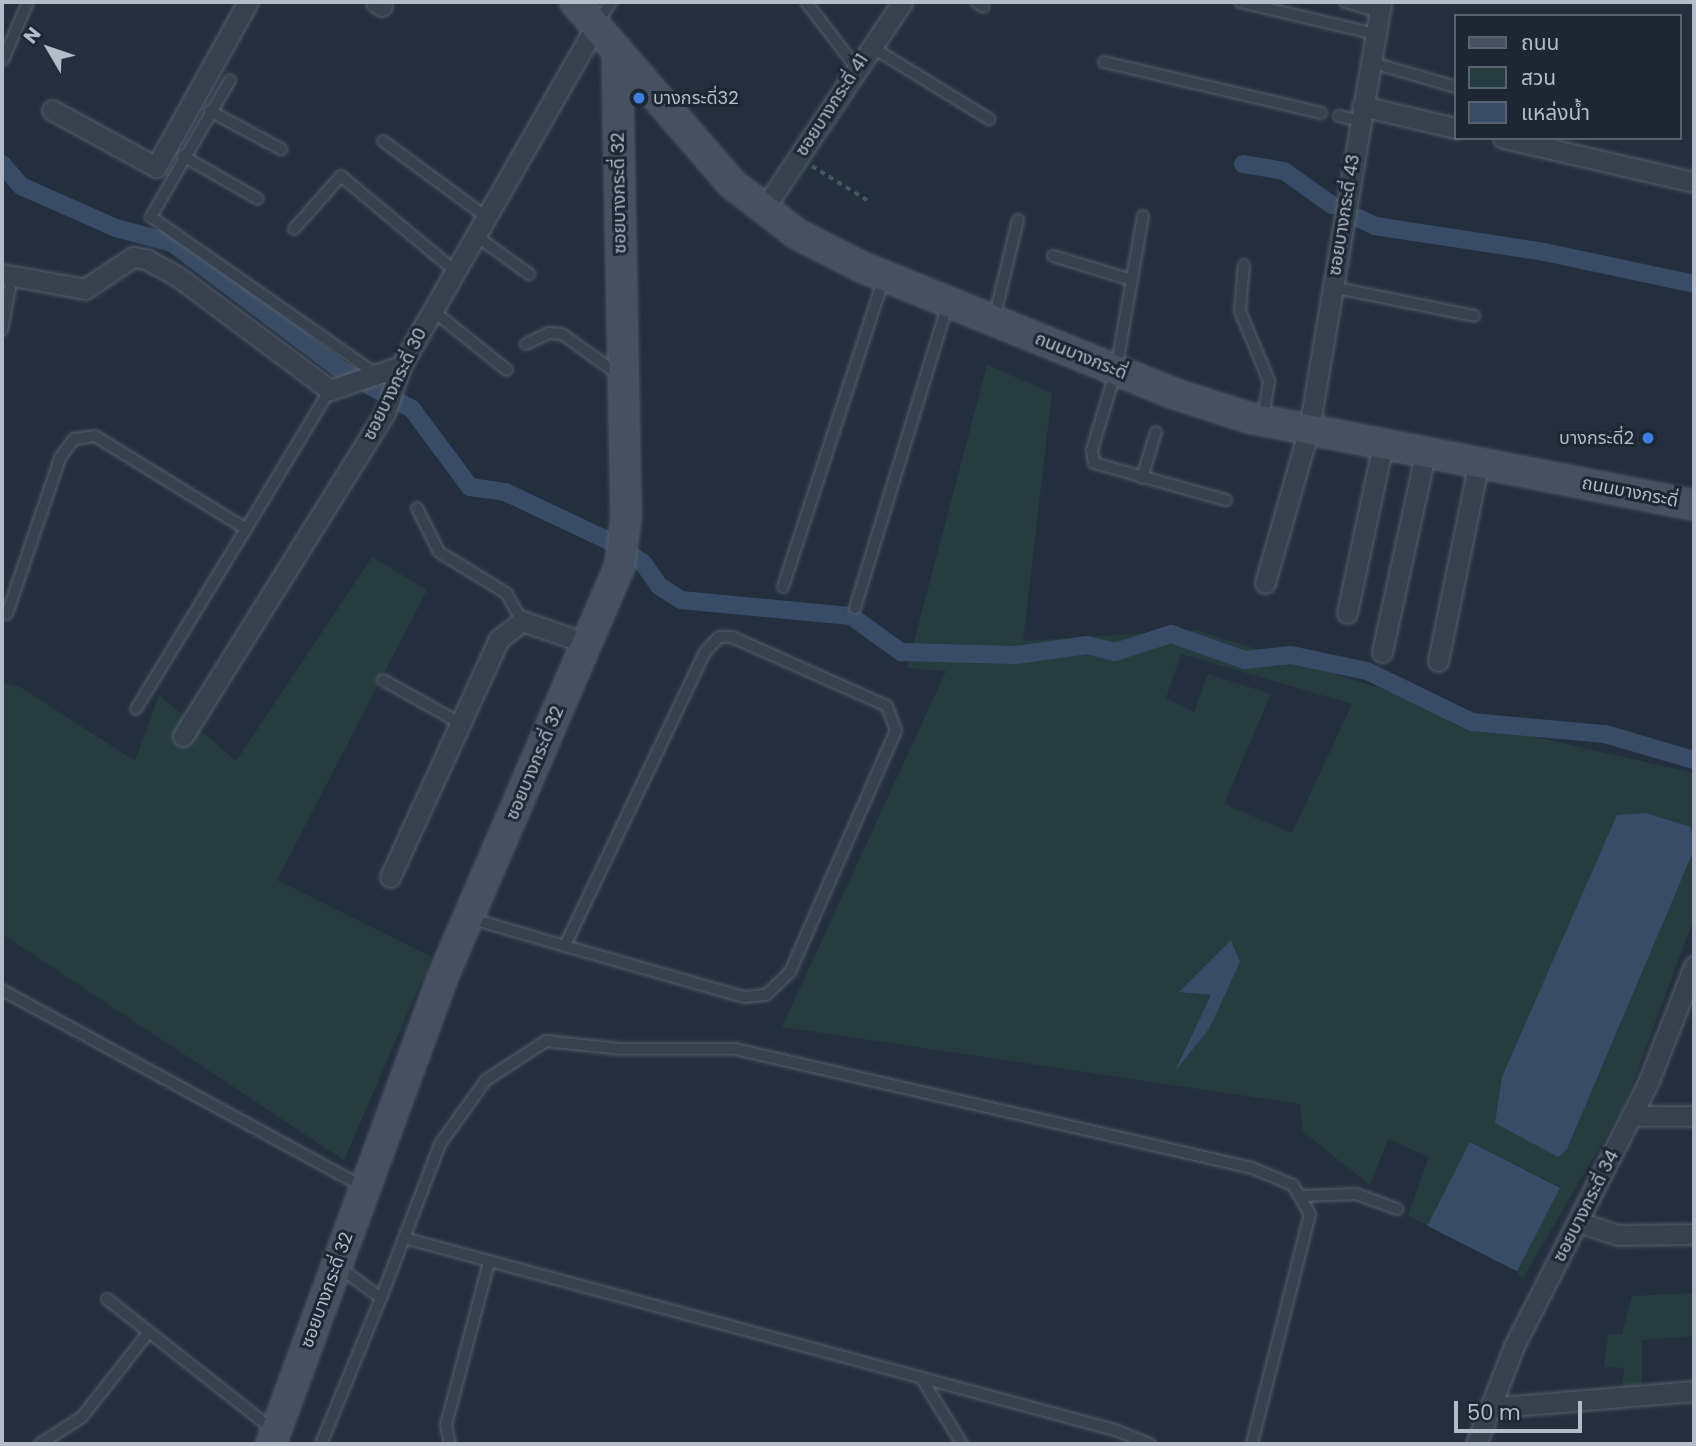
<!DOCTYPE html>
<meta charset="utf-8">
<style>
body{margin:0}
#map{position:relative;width:1696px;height:1446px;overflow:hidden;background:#242f3e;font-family:Poppins,"Noto Sans Thai",sans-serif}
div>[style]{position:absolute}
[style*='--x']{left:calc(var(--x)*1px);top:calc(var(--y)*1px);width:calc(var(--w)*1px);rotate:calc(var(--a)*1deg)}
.green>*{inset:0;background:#263c3f}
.water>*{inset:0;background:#394c67;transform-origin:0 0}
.canal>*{height:18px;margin:-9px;padding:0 9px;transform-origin:9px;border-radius:9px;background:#394c67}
.path>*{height:3.5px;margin-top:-1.75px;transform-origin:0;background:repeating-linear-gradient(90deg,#44595c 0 5px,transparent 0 10px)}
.roads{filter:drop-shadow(0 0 2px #565f6c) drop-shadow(0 0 2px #565f6c)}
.lane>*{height:10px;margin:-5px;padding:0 5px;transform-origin:5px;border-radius:5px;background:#38414e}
.street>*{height:19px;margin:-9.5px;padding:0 9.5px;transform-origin:9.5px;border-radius:9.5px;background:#38414e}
.secondary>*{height:28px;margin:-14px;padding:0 14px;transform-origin:14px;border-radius:14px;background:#465061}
.dots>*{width:19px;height:19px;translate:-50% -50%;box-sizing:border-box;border:4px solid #1d2633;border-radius:50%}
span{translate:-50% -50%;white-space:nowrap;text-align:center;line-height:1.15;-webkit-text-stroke:6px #1d2633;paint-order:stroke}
.poi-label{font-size:18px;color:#b4bcc9}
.left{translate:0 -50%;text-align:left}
.right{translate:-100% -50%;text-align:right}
.street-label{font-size:18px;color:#b4bcc9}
.frame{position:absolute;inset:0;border:4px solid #b4bcc9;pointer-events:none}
.legend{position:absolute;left:1454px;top:14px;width:228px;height:126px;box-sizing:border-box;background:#1d2633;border:2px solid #59626f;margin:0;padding:9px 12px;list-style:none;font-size:21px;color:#b4bcc9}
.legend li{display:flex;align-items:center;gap:14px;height:35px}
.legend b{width:35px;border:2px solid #59626f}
.north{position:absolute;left:14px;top:14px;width:70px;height:70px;-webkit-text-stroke:5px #1d2633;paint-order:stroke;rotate:309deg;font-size:19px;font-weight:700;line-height:28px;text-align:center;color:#b4bcc9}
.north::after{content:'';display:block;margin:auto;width:24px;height:32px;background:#b4bcc9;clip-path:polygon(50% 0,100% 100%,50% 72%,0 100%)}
.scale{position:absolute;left:1454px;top:1401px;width:128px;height:32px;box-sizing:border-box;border:4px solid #b4bcc9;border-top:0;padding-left:9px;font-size:21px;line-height:24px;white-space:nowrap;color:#b4bcc9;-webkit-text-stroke:5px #1d2633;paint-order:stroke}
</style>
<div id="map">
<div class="green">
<i style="clip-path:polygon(evenodd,987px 365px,1052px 393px,1023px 641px,1196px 630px,1535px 737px,1694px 773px,1694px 837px,1690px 827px,1567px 1149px,1694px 850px,1694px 918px,1625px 1104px,1523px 1278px,1517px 1274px,1560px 1187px,1470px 1142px,1434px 1229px,1408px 1215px,1429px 1157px,1388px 1139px,1370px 1185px,1303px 1132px,1300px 1104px,782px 1027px,946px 671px,907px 668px,987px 365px,1181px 654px,1352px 704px,1292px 833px,1224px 804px,1271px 694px,1208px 674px,1194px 712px,1166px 698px,1181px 654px,987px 365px,1231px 941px,1239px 962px,1209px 1029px,1177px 1067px,1211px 995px,1180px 991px,1231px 941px)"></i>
<i style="clip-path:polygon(372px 557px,427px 590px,277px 880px,432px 957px,344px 1160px,2px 934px,2px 682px,20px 687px,135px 761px,159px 695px,236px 761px)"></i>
<i style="clip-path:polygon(1694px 1293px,1694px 1336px,1642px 1340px,1642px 1387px,1622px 1390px,1624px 1368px,1604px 1367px,1608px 1335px,1622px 1334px,1632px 1296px)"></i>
</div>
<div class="water">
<i style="clip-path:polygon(1645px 813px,1691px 827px,1694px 850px,1567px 1149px,1558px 1157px,1495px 1123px,1502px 1077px,1617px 815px)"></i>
<i style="clip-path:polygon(1231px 940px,1240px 962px,1209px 1029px,1175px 1071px,1211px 995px,1179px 992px)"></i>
<i style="left:1470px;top:1142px;width:101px;height:94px;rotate:27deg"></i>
</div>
<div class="canal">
<i style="--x:2;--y:164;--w:29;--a:49"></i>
<i style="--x:21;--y:186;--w:104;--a:23.9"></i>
<i style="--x:116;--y:228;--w:58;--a:15"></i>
<i style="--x:172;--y:243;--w:209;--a:37"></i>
<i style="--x:339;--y:369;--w:83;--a:28.7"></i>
<i style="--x:412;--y:409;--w:97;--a:53.4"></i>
<i style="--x:470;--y:487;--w:35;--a:8"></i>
<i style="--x:505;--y:492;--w:113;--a:25.2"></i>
<i style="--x:607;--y:540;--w:43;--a:32.6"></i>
<i style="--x:643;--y:563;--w:28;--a:55"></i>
<i style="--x:659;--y:586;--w:26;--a:32"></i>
<i style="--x:681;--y:600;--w:171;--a:5.4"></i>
<i style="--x:851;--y:616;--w:62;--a:35.8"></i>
<i style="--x:901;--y:652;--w:115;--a:1.5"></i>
<i style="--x:1016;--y:655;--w:72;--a:-8"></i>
<i style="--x:1087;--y:645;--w:29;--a:14"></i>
<i style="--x:1115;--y:652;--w:59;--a:-17.8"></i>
<i style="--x:1171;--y:634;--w:78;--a:19.4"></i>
<i style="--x:1245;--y:660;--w:46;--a:-6.2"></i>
<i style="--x:1291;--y:655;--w:78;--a:11.9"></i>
<i style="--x:1367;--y:671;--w:117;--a:25.9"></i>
<i style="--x:1472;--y:722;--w:134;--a:5.2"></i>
<i style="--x:1605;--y:734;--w:93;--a:16.3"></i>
<i style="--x:1243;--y:164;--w:42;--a:9.7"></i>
<i style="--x:1284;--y:171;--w:59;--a:35.3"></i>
<i style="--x:1358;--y:218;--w:19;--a:25"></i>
<i style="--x:1375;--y:226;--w:171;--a:8.7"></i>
<i style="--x:1544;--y:252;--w:153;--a:12"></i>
</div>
<div class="path">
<i style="--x:812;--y:166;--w:65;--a:31.7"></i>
</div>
<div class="roads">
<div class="lane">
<i style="--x:806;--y:2;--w:82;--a:52.4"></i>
<i style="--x:976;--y:2;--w:9;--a:32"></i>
<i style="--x:1240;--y:2;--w:139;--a:13.3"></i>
<i style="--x:1345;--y:2;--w:35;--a:16"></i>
<i style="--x:598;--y:22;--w:24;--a:-57"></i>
<i style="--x:870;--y:46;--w:140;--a:31.5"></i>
<i style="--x:3;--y:60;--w:63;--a:-66.7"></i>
<i style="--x:1104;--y:62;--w:223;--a:13.2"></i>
<i style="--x:1370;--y:62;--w:90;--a:16.2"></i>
<i style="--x:230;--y:80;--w:158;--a:120"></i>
<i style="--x:151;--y:217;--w:274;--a:34.9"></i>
<i style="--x:210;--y:111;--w:81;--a:28.2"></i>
<i style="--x:1339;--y:116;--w:22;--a:13"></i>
<i style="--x:383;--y:141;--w:127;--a:36.3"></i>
<i style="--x:183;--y:156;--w:86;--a:29.8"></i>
<i style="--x:1143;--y:216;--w:156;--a:99.9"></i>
<i style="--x:1116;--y:370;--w:84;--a:106.7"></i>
<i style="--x:1092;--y:450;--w:13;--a:81"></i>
<i style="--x:1094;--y:463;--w:137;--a:15.7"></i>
<i style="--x:294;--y:229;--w:71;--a:-48.4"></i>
<i style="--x:341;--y:176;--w:147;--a:39.8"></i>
<i style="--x:475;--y:235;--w:67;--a:35.8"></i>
<i style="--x:1053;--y:256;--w:83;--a:16.9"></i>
<i style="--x:1244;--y:265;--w:46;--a:95"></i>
<i style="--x:1240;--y:311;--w:76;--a:67.5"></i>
<i style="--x:1269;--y:381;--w:39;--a:99"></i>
<i style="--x:1332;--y:287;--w:145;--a:11.5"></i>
<i style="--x:432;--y:310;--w:96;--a:38.7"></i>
<i style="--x:994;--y:319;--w:102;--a:-76.4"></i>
<i style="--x:2;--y:330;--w:55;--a:-79.5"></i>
<i style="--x:526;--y:344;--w:25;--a:-26"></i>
<i style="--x:549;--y:333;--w:13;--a:4"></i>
<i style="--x:562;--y:334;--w:69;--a:35.5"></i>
<i style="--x:1142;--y:478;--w:48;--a:-73.1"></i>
<i style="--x:417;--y:508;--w:49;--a:63.4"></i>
<i style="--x:439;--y:552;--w:79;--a:31.5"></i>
<i style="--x:506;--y:593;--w:32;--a:60"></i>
<i style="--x:783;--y:587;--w:325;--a:-71.9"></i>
<i style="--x:855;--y:608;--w:318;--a:-73"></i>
<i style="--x:7;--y:614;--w:165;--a:-71.2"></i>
<i style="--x:60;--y:458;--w:24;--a:-54"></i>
<i style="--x:74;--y:439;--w:21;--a:-8"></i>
<i style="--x:95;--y:436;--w:177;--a:31.6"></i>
<i style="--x:246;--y:529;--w:162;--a:-58.9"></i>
<i style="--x:383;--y:680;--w:88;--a:29.2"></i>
<i style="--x:136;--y:709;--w:211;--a:-58.6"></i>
<i style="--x:469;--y:918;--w:100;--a:16.3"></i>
<i style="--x:565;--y:946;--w:186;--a:15.9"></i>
<i style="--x:744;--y:997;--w:22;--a:-5"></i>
<i style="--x:766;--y:995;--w:33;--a:-44"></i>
<i style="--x:790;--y:972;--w:264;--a:-66.3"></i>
<i style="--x:896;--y:730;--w:26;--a:-111"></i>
<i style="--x:887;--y:706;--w:170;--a:-156"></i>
<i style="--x:732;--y:637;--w:13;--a:180"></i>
<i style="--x:719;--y:637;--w:21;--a:133"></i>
<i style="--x:705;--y:652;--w:326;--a:115.5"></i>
<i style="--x:2;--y:990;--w:410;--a:28.6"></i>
<i style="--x:1304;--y:1196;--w:52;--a:-2.2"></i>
<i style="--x:1356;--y:1194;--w:44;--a:20.1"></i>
<i style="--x:404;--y:1238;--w:736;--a:15.11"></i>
<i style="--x:1115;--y:1430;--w:38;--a:22"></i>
<i style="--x:381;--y:1298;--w:165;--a:-69"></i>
<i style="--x:440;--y:1144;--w:79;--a:-54.3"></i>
<i style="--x:486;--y:1080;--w:72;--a:-33"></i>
<i style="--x:546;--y:1041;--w:75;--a:6.1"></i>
<i style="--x:621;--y:1049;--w:114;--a:0"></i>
<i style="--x:735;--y:1049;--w:531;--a:12.96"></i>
<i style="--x:1252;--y:1168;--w:44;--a:22.5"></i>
<i style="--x:1293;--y:1185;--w:34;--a:60"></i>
<i style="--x:1310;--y:1214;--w:237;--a:104.2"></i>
<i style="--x:107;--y:1299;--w:210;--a:38.2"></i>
<i style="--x:922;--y:1379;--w:76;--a:58.4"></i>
<i style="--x:40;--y:1444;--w:50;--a:-32.7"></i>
<i style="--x:82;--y:1417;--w:108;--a:-51.8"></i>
<i style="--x:321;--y:1444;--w:158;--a:-67.7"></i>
<i style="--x:381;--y:1298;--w:52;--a:-143.6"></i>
<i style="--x:450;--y:1444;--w:19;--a:-102"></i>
<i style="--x:446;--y:1425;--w:169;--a:-75.2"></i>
</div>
<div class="street">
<i style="--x:376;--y:2;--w:7;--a:34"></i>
<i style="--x:1362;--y:106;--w:97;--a:13.2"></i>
<i style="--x:52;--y:110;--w:119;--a:28.7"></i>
<i style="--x:156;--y:167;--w:189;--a:-60.9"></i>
<i style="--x:1503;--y:138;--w:196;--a:13"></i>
<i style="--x:763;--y:210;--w:250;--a:-56.2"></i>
<i style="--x:2;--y:274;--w:84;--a:10.2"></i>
<i style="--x:85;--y:289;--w:58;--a:-33.7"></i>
<i style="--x:133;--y:257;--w:13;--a:9"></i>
<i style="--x:146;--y:259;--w:35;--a:29"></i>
<i style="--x:177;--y:276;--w:191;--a:36.7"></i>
<i style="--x:330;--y:390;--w:75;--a:-18.7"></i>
<i style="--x:1265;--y:583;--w:160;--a:-74.1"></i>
<i style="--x:1309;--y:429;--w:433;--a:-80.4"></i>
<i style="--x:1347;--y:613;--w:174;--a:-78"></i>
<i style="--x:1382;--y:652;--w:206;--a:-77.7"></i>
<i style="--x:1438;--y:661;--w:203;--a:-78.4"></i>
<i style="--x:183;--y:736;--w:381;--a:-58"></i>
<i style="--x:385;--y:413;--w:50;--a:-71.2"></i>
<i style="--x:401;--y:366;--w:392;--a:-60.2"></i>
<i style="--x:390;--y:877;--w:262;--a:-65.4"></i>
<i style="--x:499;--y:639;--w:29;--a:-38"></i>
<i style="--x:522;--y:621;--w:68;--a:19"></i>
<i style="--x:1633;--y:1116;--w:61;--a:0"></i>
<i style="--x:1578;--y:1222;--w:42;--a:18"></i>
<i style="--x:1618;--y:1235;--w:76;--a:-0.8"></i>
<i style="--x:1488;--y:1408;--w:207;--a:-4.7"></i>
<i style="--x:1476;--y:1444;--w:105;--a:-68.8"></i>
<i style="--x:1514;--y:1346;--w:295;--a:-63"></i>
<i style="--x:1648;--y:1083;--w:126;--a:-68.5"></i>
</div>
<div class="secondary">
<i style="--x:575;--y:2;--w:239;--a:49.2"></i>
<i style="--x:731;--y:183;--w:83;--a:37.7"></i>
<i style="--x:797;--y:234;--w:73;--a:26.9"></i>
<i style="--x:862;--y:267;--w:335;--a:22.1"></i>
<i style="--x:1172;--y:393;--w:82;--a:17.8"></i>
<i style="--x:1250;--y:418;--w:452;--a:11.1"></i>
<i style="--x:271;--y:1444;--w:493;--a:-69.8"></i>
<i style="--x:441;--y:981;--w:453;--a:-66.7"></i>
<i style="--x:620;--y:565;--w:49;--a:-83"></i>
<i style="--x:626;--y:516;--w:466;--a:-91.1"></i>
</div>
</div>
<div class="dots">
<i style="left:639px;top:98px;background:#3f7fe0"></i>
<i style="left:1648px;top:438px;background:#3f7fe0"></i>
</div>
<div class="poi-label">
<span class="left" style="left:653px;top:98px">บางกระดี่32</span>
<span class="right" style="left:1634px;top:438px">บางกระดี่2</span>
</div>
<div class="street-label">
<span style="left:832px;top:105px;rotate:-57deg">ซอยบางกระดี่ 41</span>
<span style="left:619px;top:193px;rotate:-91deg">ซอยบางกระดี่ 32</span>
<span style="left:1344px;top:215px;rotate:-81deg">ซอยบางกระดี่ 43</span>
<span style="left:1081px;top:356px;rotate:22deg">ถนนบางกระดี่</span>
<span style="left:395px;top:384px;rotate:-64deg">ซอยบางกระดี่ 30</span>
<span style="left:1630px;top:492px;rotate:11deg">ถนนบางกระดี่</span>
<span style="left:535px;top:763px;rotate:-67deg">ซอยบางกระดี่ 32</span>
<span style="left:1586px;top:1206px;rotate:-63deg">ซอยบางกระดี่ 34</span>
<span style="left:327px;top:1290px;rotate:-70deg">ซอยบางกระดี่ 32</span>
</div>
<div class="frame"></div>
<ul class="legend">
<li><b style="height:9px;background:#465061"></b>ถนน</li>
<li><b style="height:19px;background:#263c3f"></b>สวน</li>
<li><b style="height:19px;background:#394c67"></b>แหล่งน้ำ</li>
</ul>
<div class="north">N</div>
<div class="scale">50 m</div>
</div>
